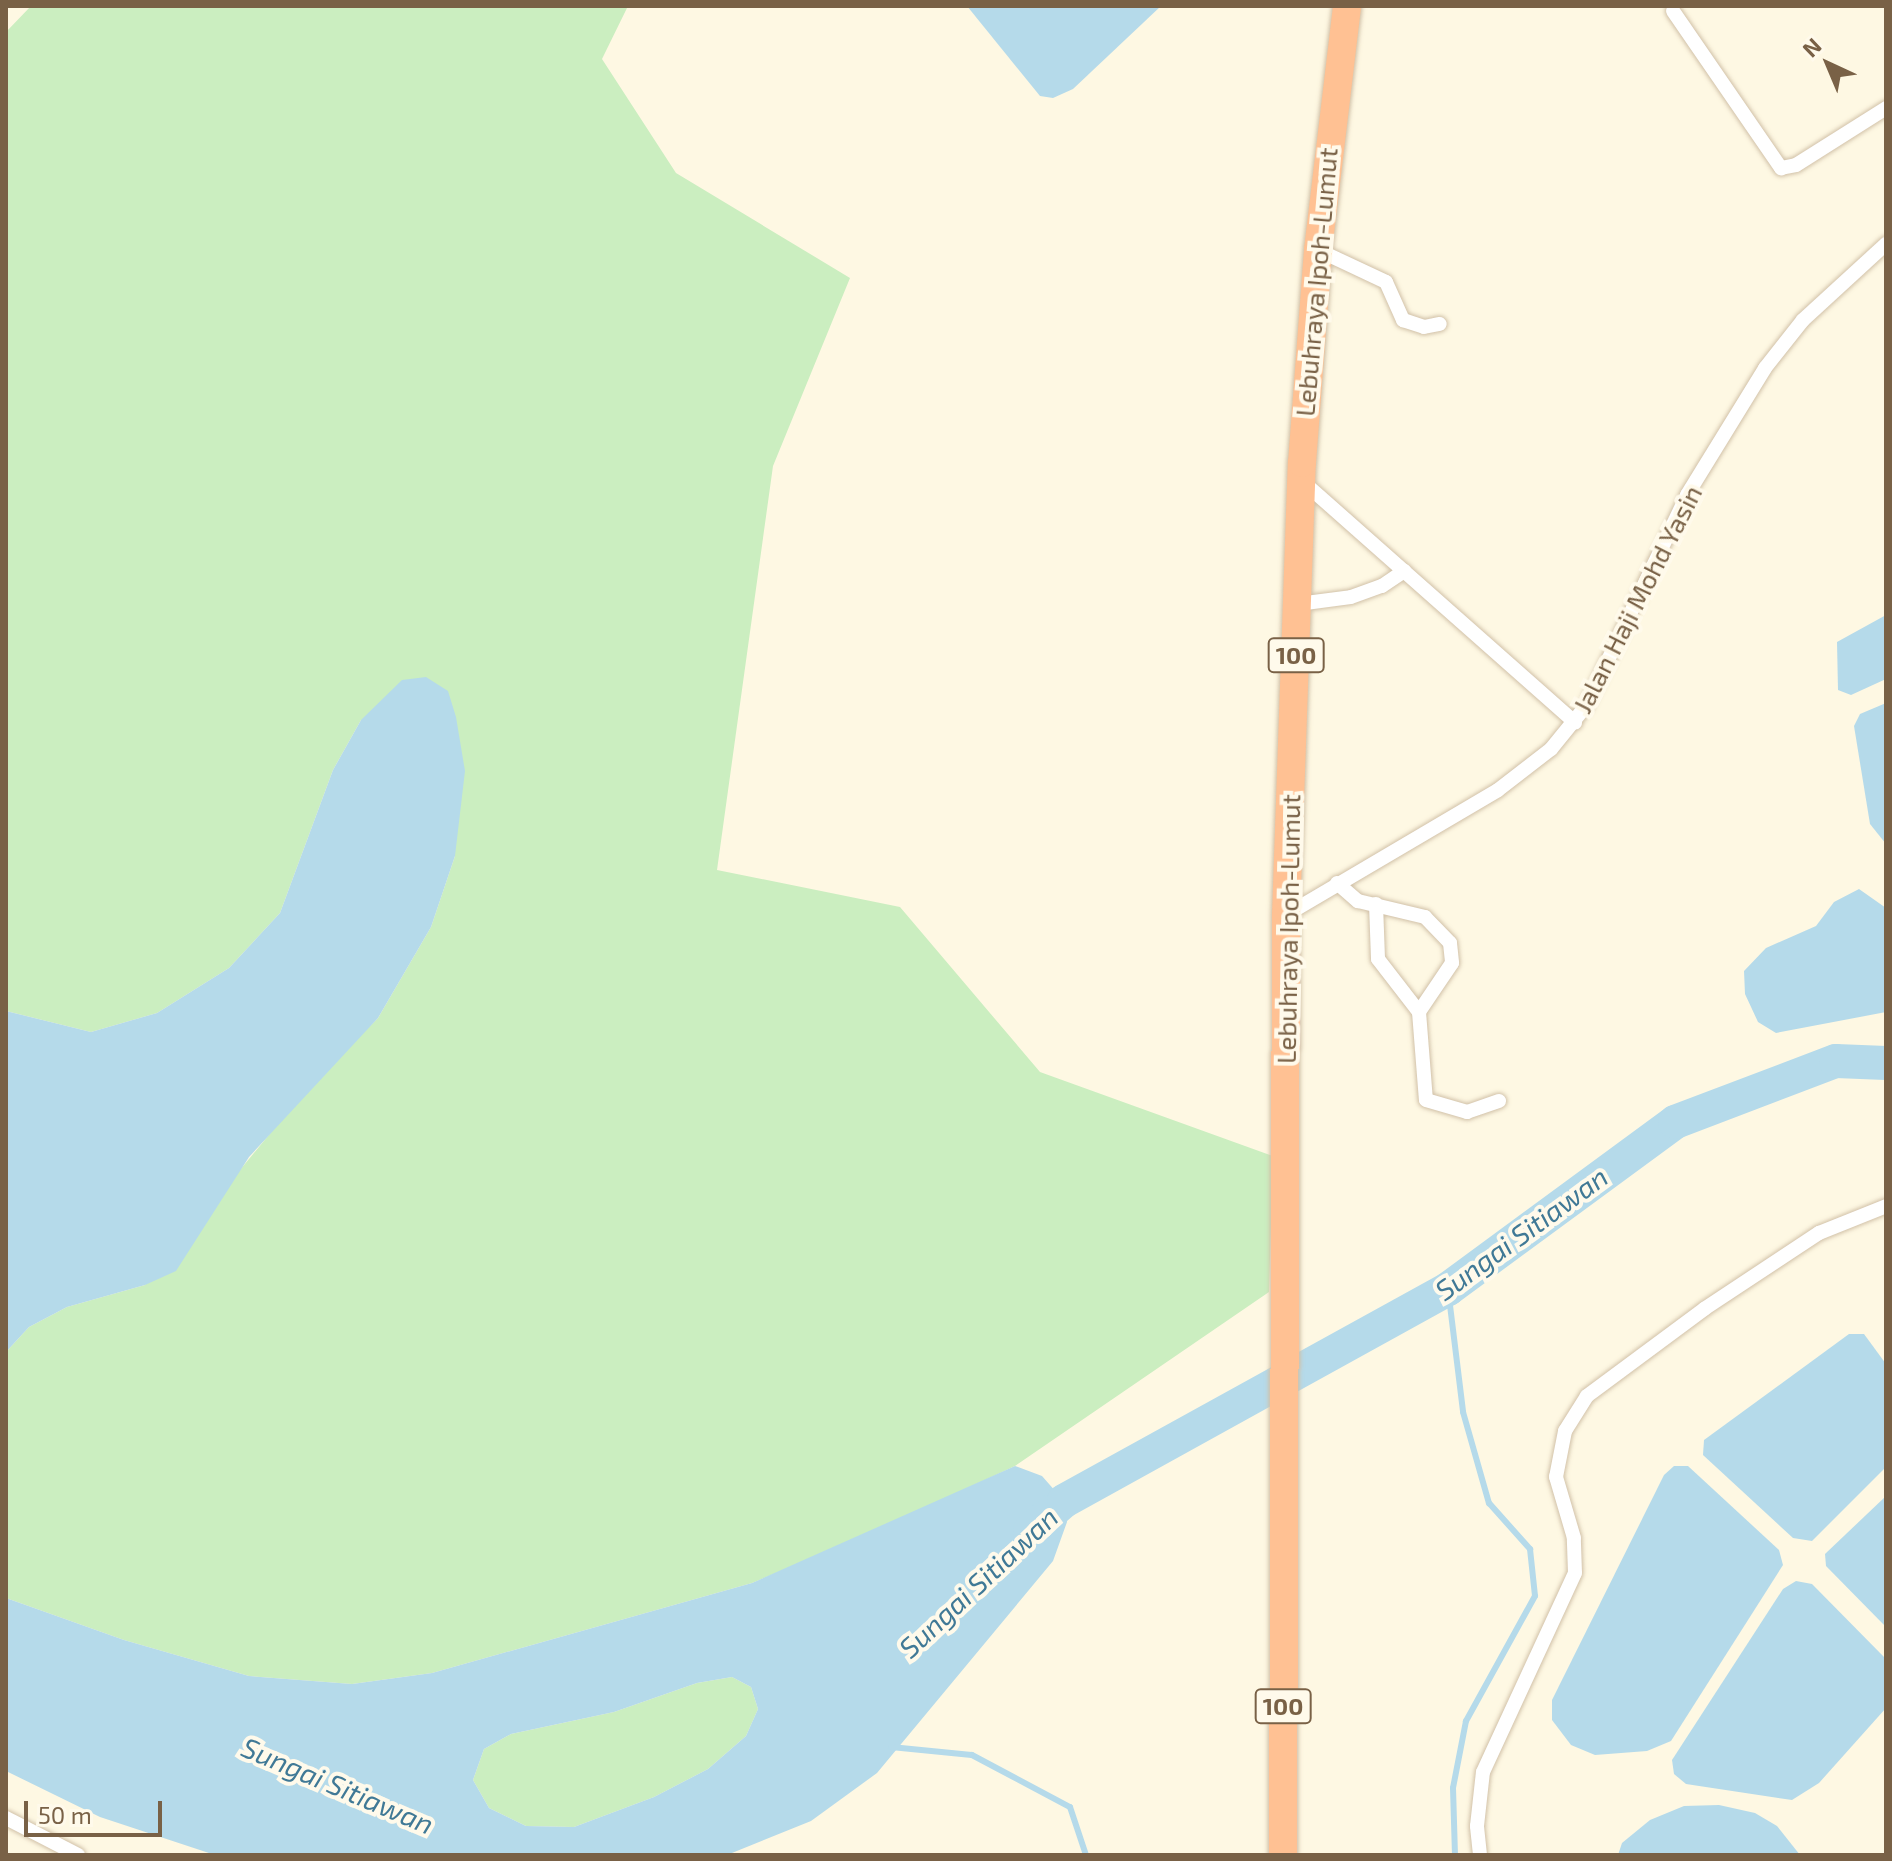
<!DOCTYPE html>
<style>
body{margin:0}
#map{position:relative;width:1892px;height:1861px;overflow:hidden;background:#fef8e3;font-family:"Exo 2",sans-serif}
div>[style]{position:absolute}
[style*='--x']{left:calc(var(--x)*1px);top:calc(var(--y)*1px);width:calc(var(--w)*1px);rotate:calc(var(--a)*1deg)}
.green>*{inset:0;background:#cbeec0}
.water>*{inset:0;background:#b5daea}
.stream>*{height:6px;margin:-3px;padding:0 3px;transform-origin:3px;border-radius:3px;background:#b5daea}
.river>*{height:34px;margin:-17px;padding:0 17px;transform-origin:17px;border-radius:17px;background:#b5daea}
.roads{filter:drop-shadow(0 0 2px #d1c1a8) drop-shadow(0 0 2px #d1c1a8)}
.street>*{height:14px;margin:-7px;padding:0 7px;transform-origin:7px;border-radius:7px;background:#fff}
.highway>*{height:28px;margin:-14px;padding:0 14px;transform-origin:14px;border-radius:14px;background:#ffc193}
span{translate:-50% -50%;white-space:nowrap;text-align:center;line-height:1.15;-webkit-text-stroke:8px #fffaeb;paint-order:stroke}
.shield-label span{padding:2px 6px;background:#fffaeb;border:2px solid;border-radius:6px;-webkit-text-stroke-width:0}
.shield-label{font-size:24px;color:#796146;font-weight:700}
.street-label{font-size:26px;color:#796146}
.water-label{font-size:28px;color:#407996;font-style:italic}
.frame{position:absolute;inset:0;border:8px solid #796146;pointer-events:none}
.north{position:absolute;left:1788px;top:24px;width:80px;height:80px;-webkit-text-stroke:6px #fffaeb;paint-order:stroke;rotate:316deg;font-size:22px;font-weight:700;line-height:32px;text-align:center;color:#796146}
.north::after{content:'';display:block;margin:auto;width:28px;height:36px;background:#796146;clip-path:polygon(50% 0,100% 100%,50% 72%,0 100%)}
.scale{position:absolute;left:24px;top:1801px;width:138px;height:36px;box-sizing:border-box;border:4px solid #796146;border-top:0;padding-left:10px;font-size:24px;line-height:28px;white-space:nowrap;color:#796146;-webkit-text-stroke:6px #fffaeb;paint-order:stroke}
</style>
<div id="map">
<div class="green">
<i style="clip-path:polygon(31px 6px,628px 6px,602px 59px,676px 173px,850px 278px,773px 466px,717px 870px,900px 907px,1040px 1072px,1273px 1156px,1269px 1292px,1015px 1466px,856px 1540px,752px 1583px,432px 1673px,352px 1684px,249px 1676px,124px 1640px,6px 1598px,6px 1352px,29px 1327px,67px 1307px,145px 1285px,306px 1090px,378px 1018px,431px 927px,455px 856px,361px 720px,333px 770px,280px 913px,229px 968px,157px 1013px,91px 1032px,6px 1011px,6px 32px)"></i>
<i style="clip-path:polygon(732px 1677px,751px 1687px,758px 1709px,746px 1736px,708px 1769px,654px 1797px,574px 1827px,526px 1826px,489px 1808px,473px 1780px,484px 1749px,511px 1734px,614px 1712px,697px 1683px)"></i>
</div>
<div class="water">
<i style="clip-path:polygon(967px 6px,1161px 6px,1073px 89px,1053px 98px,1040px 96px)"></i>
<i style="clip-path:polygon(1886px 615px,1886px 679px,1851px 695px,1838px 690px,1837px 642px)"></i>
<i style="clip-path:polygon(426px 677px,448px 691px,456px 717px,465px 771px,455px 856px,431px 927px,378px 1018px,249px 1157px,176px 1271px,145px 1285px,67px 1307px,29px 1327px,6px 1352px,6px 1011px,91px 1032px,157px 1013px,229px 968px,280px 913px,333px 770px,361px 720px,402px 680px)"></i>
<i style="clip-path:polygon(1886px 703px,1886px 844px,1870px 824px,1854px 726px,1860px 714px)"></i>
<i style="clip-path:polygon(1859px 889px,1886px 908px,1886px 1012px,1776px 1033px,1758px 1022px,1745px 994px,1744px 971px,1766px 948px,1816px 926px,1834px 902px)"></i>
<i style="clip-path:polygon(1849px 1334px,1864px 1334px,1886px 1364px,1886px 1467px,1812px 1541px,1793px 1538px,1703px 1455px,1704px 1440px)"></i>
<i style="clip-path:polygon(evenodd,1015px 1466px,1042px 1476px,1064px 1501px,1067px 1522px,1053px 1561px,877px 1773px,811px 1821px,727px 1855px,215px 1855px,100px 1817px,6px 1771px,6px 1598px,124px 1640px,249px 1676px,352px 1684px,432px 1673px,752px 1583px,1015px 1466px,732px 1677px,751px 1687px,758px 1709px,746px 1736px,708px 1769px,654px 1797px,574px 1827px,526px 1826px,489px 1808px,473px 1780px,484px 1749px,511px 1734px,614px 1712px,697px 1683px,732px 1677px)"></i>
<i style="clip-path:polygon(1674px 1466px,1688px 1466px,1779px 1550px,1783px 1565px,1671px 1741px,1647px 1751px,1595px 1755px,1571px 1745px,1552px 1720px,1552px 1700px,1664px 1475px)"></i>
<i style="clip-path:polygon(1886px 1496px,1886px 1627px,1826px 1566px,1825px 1554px)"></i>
<i style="clip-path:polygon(1796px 1581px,1812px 1584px,1886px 1659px,1886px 1708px,1819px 1783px,1792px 1800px,1686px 1784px,1674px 1774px,1672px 1760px,1783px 1589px)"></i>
<i style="clip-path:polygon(1719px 1805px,1755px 1813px,1777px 1826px,1800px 1855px,1618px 1855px,1622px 1843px,1650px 1820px,1684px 1806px)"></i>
</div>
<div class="stream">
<i style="--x:1448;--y:1289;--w:124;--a:83"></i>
<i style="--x:1463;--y:1412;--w:95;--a:74.1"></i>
<i style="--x:1489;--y:1503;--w:62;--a:48.3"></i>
<i style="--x:1530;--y:1549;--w:47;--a:83.9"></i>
<i style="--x:1535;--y:1596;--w:143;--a:118.9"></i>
<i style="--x:1466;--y:1721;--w:68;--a:101"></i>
<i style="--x:1453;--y:1788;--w:67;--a:88.3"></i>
<i style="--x:891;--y:1747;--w:81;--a:5.6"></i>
<i style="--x:972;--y:1755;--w:111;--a:28"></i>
<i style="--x:1070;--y:1807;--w:51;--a:71.6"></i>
</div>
<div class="river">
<i style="--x:1030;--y:1531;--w:45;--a:-41.4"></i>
<i style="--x:1064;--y:1501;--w:439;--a:-28.9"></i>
<i style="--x:1448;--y:1289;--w:282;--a:-36.3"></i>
<i style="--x:1675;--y:1122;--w:172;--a:-20.8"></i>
<i style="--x:1836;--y:1061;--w:50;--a:2.3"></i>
</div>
<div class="roads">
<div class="street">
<i style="--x:1673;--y:11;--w:191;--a:55.5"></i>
<i style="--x:1781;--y:168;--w:15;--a:-11"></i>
<i style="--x:1796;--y:165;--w:107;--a:-32.3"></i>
<i style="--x:1318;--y:250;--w:75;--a:25.2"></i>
<i style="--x:1386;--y:282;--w:42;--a:65.9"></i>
<i style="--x:1403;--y:320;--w:22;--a:18"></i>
<i style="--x:1424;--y:327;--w:16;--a:-11"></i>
<i style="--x:1301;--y:480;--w:366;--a:41.5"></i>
<i style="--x:1298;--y:604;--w:53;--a:-7.5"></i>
<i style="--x:1351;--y:597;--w:33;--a:-20"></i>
<i style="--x:1382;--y:586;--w:27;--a:-34"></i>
<i style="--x:1337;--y:883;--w:28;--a:41"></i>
<i style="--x:1358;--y:901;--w:69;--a:13.4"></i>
<i style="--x:1425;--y:917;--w:36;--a:46"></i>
<i style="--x:1450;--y:943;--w:20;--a:84"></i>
<i style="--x:1452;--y:963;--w:59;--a:124"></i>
<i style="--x:1419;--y:1012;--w:88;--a:85.5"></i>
<i style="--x:1426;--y:1100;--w:43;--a:16.3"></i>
<i style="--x:1467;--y:1112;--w:34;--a:-19"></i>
<i style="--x:1376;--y:904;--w:55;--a:87.9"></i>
<i style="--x:1378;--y:959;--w:67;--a:52.3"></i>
<i style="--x:1286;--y:915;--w:246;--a:-30.5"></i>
<i style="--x:1498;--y:790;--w:67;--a:-37.7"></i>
<i style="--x:1551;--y:749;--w:55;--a:-50.9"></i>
<i style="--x:1586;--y:706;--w:234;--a:-64.4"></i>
<i style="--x:1687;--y:495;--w:149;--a:-58.4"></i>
<i style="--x:1765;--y:368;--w:61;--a:-51.6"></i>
<i style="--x:1803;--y:320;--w:113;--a:-42.5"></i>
<i style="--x:6;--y:1818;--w:81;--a:27.2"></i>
<i style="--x:1480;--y:1855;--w:29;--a:-96"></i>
<i style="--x:1477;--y:1826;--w:54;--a:-83.7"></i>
<i style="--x:1483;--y:1772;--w:219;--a:-65.2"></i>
<i style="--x:1575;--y:1573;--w:35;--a:-92"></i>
<i style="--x:1574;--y:1538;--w:64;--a:-106.4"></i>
<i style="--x:1556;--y:1477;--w:47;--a:-78.9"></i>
<i style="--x:1565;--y:1431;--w:41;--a:-57.8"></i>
<i style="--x:1587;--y:1396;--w:146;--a:-36.6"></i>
<i style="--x:1704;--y:1309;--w:138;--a:-33.5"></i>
<i style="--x:1819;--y:1233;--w:72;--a:-21.9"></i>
</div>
<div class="highway">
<i style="--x:1283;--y:1855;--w:940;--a:-89.82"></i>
<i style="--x:1286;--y:915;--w:452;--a:-88"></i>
<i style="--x:1302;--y:463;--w:214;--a:-85.7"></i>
<i style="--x:1318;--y:250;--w:246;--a:-83.2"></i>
</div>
</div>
<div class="shield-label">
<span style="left:1296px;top:655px">100</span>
<span style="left:1283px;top:1706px">100</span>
</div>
<div class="street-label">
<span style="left:1316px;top:282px;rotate:-85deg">Lebuhraya Ipoh-Lumut</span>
<span style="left:1637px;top:599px;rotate:-63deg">Jalan Haji Mohd Yasin</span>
<span style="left:1288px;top:929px;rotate:-89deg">Lebuhraya Ipoh-Lumut</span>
</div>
<div class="water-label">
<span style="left:1521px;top:1233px;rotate:-36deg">Sungai Sitiawan</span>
<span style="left:978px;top:1582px;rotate:-43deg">Sungai Sitiawan</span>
<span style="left:338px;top:1785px;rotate:23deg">Sungai Sitiawan</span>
</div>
<div class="frame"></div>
<div class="north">N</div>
<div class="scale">50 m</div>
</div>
